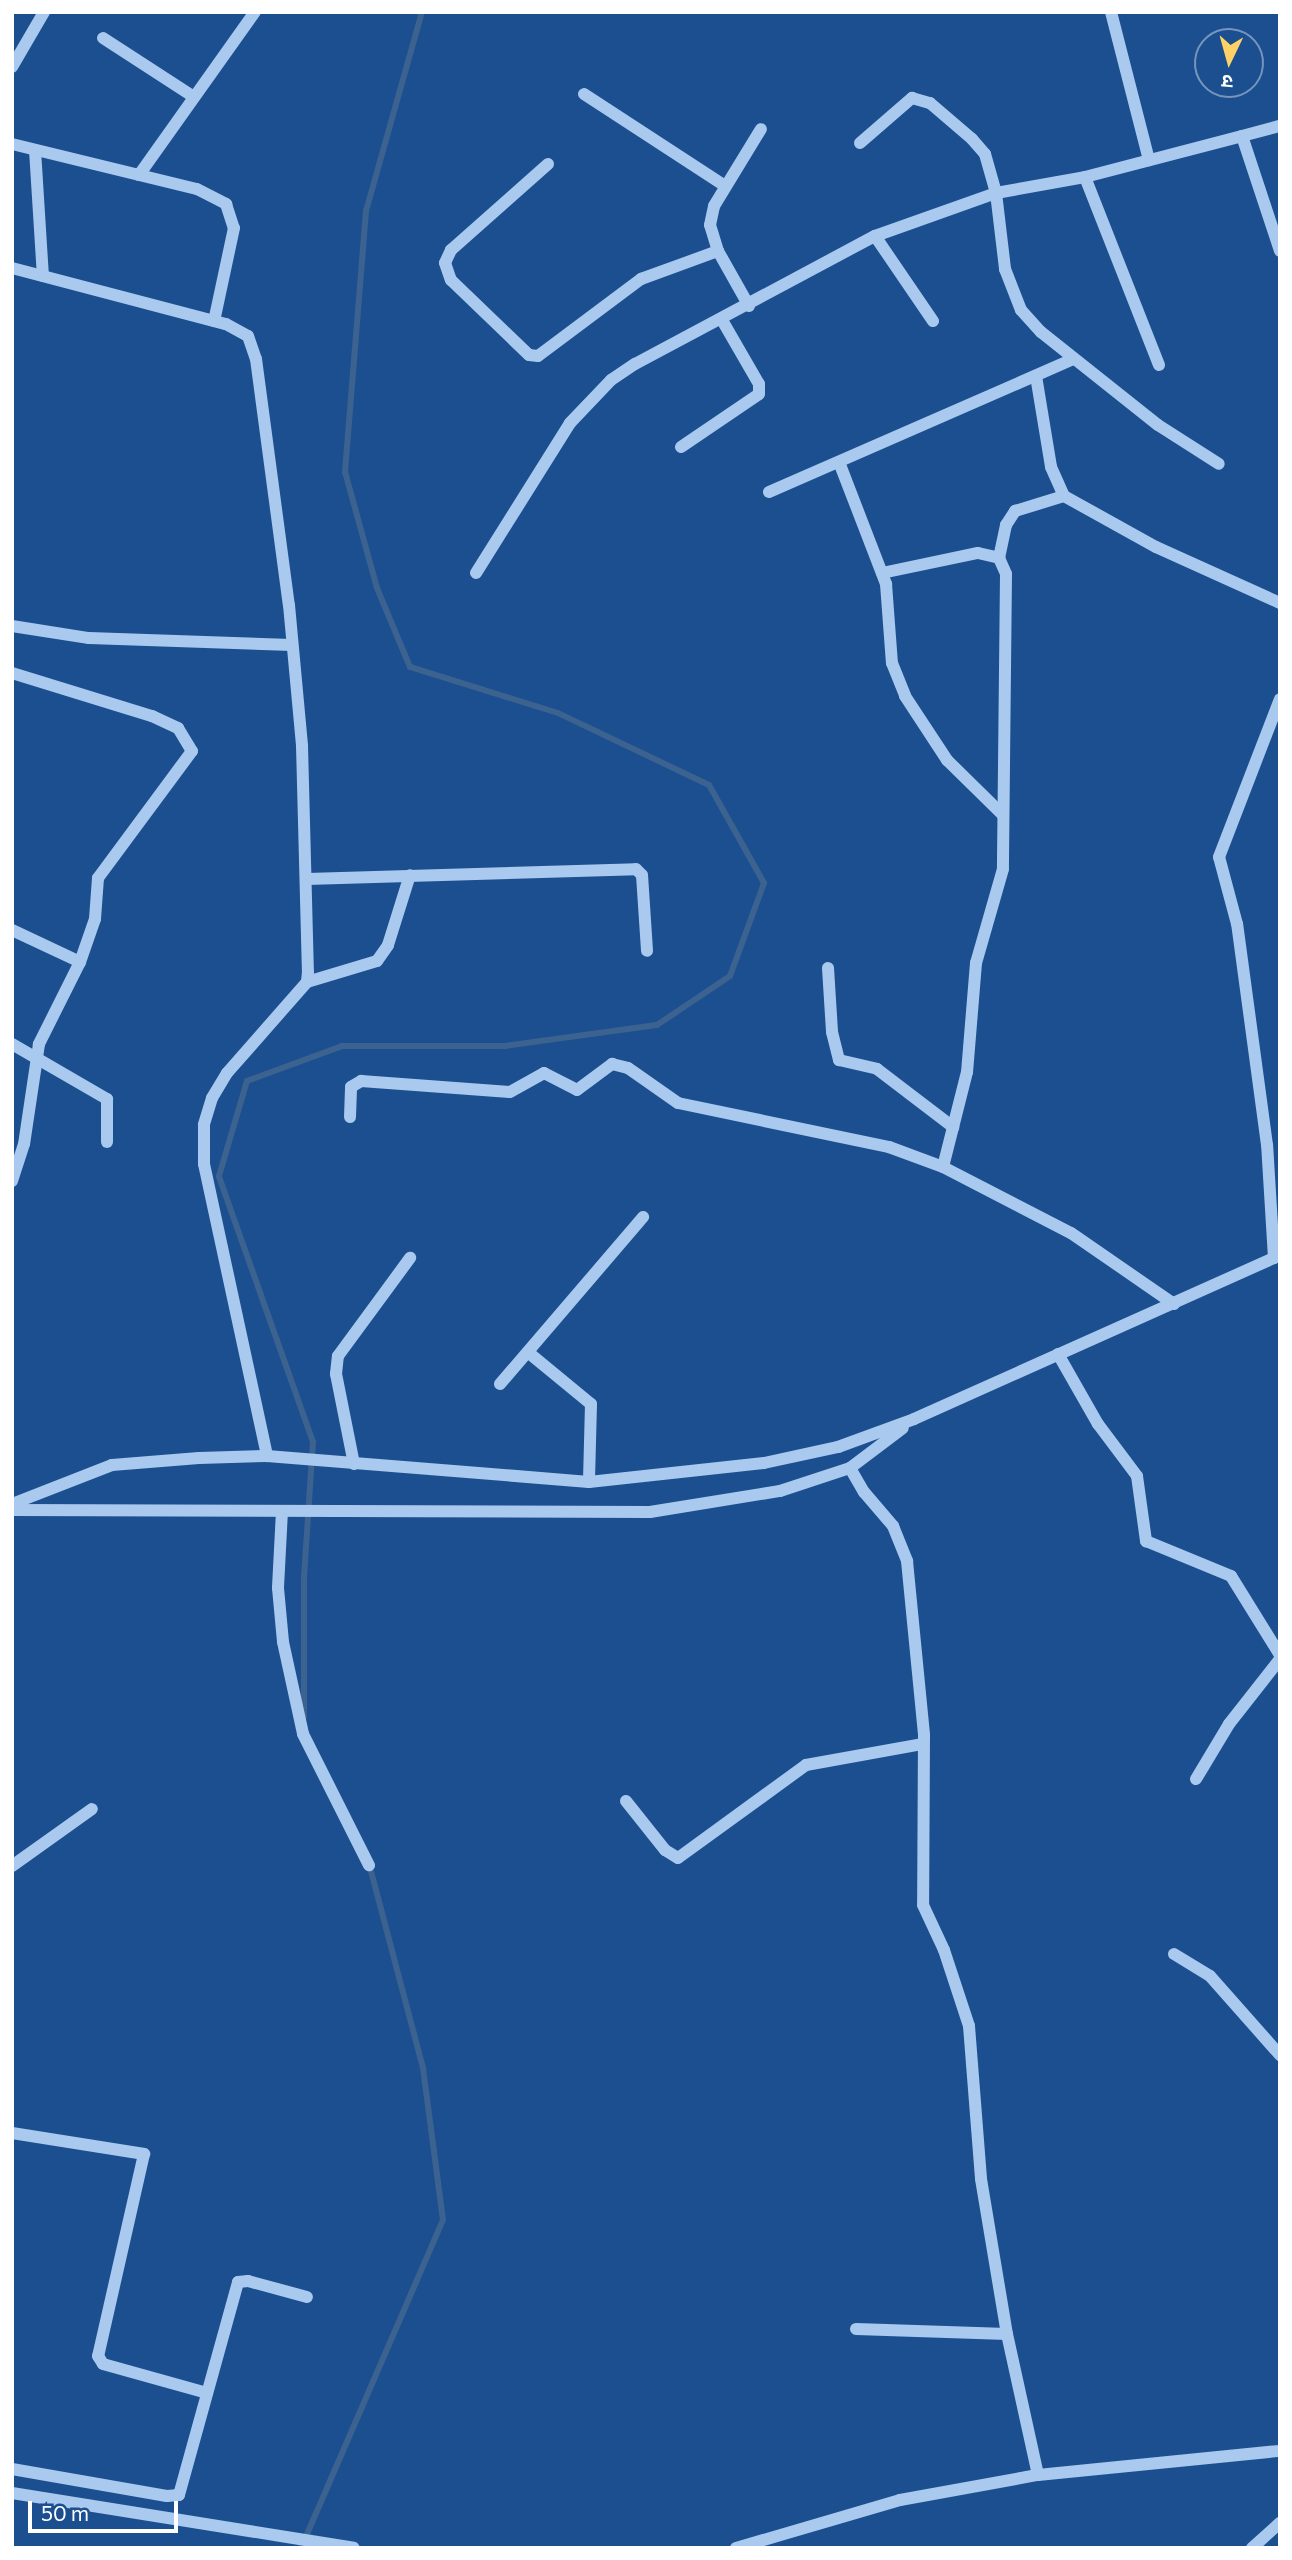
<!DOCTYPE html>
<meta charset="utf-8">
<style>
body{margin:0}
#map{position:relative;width:1292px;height:2560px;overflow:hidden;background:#1b4f8f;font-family:Commissioner,"Noto Sans Devanagari",sans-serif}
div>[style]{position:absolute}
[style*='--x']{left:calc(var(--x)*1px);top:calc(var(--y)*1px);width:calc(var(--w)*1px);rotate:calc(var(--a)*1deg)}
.stream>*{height:6px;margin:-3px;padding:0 3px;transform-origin:3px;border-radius:3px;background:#3c6290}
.minor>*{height:12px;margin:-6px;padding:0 6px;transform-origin:6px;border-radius:6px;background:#a9c9ee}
span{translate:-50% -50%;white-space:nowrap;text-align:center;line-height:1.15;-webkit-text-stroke:5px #1b4f8f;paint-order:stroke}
.frame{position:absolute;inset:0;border:14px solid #fff;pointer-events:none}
.north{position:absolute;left:1194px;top:28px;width:70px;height:70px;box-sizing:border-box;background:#1b4f8f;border:2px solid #7695bc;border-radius:50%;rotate:185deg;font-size:19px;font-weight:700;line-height:28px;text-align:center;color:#fff}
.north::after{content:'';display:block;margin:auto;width:24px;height:32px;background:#ffd166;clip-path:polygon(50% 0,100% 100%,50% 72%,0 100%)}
.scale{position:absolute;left:28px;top:2501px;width:150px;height:32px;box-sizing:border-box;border:4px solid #fff;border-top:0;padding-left:9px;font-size:21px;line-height:24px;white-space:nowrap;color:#fff;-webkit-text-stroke:5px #1b4f8f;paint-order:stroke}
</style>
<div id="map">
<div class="stream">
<i style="--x:304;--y:1717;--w:140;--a:-90"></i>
<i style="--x:304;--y:1577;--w:135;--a:-86.2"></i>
<i style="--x:313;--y:1442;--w:282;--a:-109.5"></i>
<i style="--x:219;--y:1176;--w:99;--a:-73.6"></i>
<i style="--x:247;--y:1081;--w:101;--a:-20.2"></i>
<i style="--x:342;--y:1046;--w:163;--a:0"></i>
<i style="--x:505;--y:1046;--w:153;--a:-7.9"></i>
<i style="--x:657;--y:1025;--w:88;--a:-33.9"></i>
<i style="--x:730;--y:976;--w:99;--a:-69.9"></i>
<i style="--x:764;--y:883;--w:112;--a:-119.3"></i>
<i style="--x:709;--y:785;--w:167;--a:-154.5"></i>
<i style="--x:558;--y:713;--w:155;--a:-162.7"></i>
<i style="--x:410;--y:667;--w:86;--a:-112.7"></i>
<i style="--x:377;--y:588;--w:120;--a:-105.4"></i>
<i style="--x:345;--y:472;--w:262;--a:-85.4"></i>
<i style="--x:366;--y:211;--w:207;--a:-74.3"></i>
<i style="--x:301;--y:2548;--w:357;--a:-66.6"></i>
<i style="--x:443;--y:2220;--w:153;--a:-97.5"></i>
<i style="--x:423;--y:2068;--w:212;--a:-104.8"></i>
</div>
<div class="minor">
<i style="--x:1111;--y:12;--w:153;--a:75.6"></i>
<i style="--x:103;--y:38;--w:108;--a:33"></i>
<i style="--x:12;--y:67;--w:64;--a:-59.8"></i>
<i style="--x:584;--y:94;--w:168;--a:33.1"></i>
<i style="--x:1242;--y:136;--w:39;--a:-15"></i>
<i style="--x:860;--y:143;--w:69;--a:-40.9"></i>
<i style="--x:912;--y:98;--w:19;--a:16"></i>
<i style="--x:930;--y:103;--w:55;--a:40.6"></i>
<i style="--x:972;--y:139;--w:20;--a:49"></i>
<i style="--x:985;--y:154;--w:41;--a:74.2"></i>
<i style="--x:996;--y:193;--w:77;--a:83.2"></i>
<i style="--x:1005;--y:269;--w:44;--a:68.7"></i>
<i style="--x:1021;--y:310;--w:30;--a:48"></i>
<i style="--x:1041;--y:332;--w:149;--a:38.5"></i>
<i style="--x:1158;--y:425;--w:72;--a:32.6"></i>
<i style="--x:12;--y:144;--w:190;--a:13.7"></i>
<i style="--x:197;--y:189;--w:33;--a:27"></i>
<i style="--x:226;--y:204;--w:25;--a:72"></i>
<i style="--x:234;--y:228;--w:95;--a:102.1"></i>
<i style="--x:35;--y:150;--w:126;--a:86.4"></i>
<i style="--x:548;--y:164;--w:130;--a:138.4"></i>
<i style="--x:451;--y:250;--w:14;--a:115"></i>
<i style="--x:445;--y:263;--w:18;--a:71"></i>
<i style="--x:451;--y:280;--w:108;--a:43.9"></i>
<i style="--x:529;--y:355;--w:9;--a:6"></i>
<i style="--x:538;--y:356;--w:129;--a:-36.8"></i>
<i style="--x:641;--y:279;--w:82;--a:-20"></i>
<i style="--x:139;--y:175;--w:200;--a:-54.6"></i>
<i style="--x:875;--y:236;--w:103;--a:55.7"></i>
<i style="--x:12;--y:268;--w:221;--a:14.7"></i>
<i style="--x:226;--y:324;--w:25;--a:29"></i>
<i style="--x:248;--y:336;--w:24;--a:71"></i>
<i style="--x:256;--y:359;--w:248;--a:82.4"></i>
<i style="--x:289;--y:605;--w:142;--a:84.7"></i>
<i style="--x:302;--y:746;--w:226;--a:88.5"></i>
<i style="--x:308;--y:972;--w:10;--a:96"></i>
<i style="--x:307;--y:982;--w:121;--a:131.3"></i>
<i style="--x:227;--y:1073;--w:29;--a:121"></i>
<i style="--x:212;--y:1098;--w:28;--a:107"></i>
<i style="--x:204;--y:1125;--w:39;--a:90"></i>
<i style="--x:204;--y:1164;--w:299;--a:77.8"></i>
<i style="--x:749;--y:306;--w:63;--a:-119.4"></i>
<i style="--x:718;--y:251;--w:27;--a:-107"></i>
<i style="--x:710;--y:225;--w:19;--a:-78"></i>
<i style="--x:714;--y:206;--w:90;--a:-58.6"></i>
<i style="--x:1159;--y:365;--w:202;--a:-111.5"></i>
<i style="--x:1085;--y:177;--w:162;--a:-14.6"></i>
<i style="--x:1242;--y:136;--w:121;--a:71.7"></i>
<i style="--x:1036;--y:376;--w:92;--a:80.6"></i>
<i style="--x:1051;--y:467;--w:32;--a:66"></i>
<i style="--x:1064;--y:496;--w:105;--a:29"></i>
<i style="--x:1156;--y:547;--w:136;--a:24.3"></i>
<i style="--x:681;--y:447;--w:94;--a:-34.2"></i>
<i style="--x:759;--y:394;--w:10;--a:-90"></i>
<i style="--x:759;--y:384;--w:74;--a:-120"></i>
<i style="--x:839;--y:462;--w:131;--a:68.9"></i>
<i style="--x:886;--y:584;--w:79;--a:85.7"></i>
<i style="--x:892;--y:663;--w:35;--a:68"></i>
<i style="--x:905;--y:696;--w:77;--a:56.7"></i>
<i style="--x:947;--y:760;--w:77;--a:44.5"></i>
<i style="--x:769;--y:492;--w:332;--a:-23.6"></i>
<i style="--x:999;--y:558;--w:34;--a:-78"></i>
<i style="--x:1006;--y:525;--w:17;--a:-57"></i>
<i style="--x:1015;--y:511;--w:51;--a:-17"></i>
<i style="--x:476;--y:573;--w:177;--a:-57.9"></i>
<i style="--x:570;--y:423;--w:59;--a:-46.4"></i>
<i style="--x:611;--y:380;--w:29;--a:-34"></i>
<i style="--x:635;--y:364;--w:272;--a:-28.1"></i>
<i style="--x:875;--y:236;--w:128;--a:-19.6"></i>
<i style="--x:996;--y:193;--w:90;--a:-10.2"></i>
<i style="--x:882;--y:573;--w:98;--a:-11.8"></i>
<i style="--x:978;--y:553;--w:22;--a:13"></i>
<i style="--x:999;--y:558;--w:17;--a:66"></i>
<i style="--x:1006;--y:574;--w:295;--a:90.6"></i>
<i style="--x:1003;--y:869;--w:98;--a:106"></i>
<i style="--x:976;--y:963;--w:109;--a:94.7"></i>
<i style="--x:967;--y:1072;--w:98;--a:104.2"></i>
<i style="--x:12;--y:626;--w:78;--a:8.9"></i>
<i style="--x:89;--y:638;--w:203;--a:2"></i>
<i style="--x:12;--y:673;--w:146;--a:17.1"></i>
<i style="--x:152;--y:716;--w:29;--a:25"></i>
<i style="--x:178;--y:728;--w:27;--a:59"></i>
<i style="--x:192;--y:751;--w:158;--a:126.5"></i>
<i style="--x:98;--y:878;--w:41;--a:94.2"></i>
<i style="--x:95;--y:919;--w:46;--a:109.2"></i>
<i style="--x:80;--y:962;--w:92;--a:116.6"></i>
<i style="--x:39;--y:1044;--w:101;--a:98.5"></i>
<i style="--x:24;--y:1144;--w:39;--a:108"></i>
<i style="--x:307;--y:879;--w:329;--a:-1.7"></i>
<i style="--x:636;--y:869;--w:8;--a:45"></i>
<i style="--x:642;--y:875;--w:76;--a:86.2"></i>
<i style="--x:12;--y:930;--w:75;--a:25.2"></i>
<i style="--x:828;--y:968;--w:64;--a:86.4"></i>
<i style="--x:832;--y:1032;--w:29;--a:76"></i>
<i style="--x:839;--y:1060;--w:39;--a:13"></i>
<i style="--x:877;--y:1069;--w:96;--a:37.3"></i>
<i style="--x:307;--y:982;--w:73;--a:-16.7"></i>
<i style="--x:377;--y:961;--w:19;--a:-55"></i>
<i style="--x:388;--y:945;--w:73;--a:-72.6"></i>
<i style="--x:12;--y:1044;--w:110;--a:30.1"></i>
<i style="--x:107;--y:1099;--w:43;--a:90"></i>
<i style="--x:350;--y:1117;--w:30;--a:-88"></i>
<i style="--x:351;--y:1087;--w:12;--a:-31"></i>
<i style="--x:361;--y:1081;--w:149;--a:4.2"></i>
<i style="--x:510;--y:1092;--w:39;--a:-29"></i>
<i style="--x:544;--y:1073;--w:37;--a:27"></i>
<i style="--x:577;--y:1090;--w:44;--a:-36.6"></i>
<i style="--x:612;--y:1064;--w:16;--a:14"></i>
<i style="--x:628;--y:1068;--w:61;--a:35"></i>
<i style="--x:678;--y:1103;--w:216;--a:11.8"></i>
<i style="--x:889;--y:1147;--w:58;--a:20.3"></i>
<i style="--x:943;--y:1167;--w:144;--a:27.3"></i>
<i style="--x:1071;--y:1233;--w:125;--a:34.6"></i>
<i style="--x:1274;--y:1258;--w:113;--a:-93.5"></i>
<i style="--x:1267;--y:1145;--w:223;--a:-97.7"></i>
<i style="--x:1237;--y:924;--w:69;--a:-105"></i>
<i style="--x:1219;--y:857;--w:169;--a:-68.9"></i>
<i style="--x:529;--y:1353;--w:80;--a:39.4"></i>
<i style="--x:591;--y:1404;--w:78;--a:91.5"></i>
<i style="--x:1058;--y:1354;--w:81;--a:60.3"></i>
<i style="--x:1098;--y:1424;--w:65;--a:53.1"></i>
<i style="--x:1137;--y:1476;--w:66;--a:82.1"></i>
<i style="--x:1146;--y:1541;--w:92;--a:22.4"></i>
<i style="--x:1231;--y:1576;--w:93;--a:58.2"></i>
<i style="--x:500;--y:1384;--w:220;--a:-49.4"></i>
<i style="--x:354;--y:1464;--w:92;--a:-101.3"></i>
<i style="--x:336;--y:1374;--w:18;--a:-84"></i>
<i style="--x:338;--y:1356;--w:122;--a:-53.7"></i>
<i style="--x:850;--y:1468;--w:28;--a:60"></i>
<i style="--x:864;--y:1492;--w:45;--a:49.5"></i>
<i style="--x:893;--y:1526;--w:38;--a:68"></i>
<i style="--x:907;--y:1561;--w:175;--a:84.4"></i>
<i style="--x:924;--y:1735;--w:170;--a:90.3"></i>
<i style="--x:923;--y:1905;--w:50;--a:65"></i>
<i style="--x:944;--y:1950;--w:80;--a:71.8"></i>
<i style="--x:969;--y:2026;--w:153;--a:85.5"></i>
<i style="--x:981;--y:2179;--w:157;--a:80.5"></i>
<i style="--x:1007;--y:2334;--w:144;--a:77.6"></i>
<i style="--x:12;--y:1504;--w:107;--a:-21.3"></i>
<i style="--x:112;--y:1465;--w:87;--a:-4.6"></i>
<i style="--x:199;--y:1458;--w:68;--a:-1.7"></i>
<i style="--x:267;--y:1456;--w:323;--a:4.6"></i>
<i style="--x:589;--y:1482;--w:176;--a:-6.2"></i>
<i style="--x:764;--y:1463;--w:76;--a:-12.2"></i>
<i style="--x:838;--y:1447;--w:81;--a:-20.2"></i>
<i style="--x:914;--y:1419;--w:401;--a:-24.1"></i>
<i style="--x:12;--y:1510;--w:638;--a:0.18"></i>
<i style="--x:650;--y:1512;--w:132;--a:-9.2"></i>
<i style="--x:780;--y:1491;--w:74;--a:-18.2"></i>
<i style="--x:850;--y:1468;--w:66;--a:-37"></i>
<i style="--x:282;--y:1511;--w:77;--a:93"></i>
<i style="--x:278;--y:1588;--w:54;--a:84.7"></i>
<i style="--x:283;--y:1642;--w:94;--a:77.7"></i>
<i style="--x:303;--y:1734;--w:147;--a:63.3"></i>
<i style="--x:1196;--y:1779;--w:64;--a:-59"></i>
<i style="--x:1229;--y:1724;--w:83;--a:-51.9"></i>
<i style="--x:626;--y:1801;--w:63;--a:51.5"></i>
<i style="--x:665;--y:1850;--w:15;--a:32"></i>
<i style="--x:678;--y:1858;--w:158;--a:-36"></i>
<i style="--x:806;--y:1765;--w:119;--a:-10.2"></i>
<i style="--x:12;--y:1866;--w:98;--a:-35.5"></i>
<i style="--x:1174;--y:1954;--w:42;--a:31.4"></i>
<i style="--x:1210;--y:1976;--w:106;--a:48.5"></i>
<i style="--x:12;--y:2133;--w:134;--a:9"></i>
<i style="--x:144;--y:2154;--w:207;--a:102.8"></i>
<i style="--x:98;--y:2356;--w:9;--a:58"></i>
<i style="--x:103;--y:2364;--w:108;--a:15.6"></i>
<i style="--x:856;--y:2329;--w:151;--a:1.9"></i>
<i style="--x:12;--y:2469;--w:157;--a:9.9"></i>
<i style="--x:167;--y:2496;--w:12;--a:-5"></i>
<i style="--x:179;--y:2495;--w:221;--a:-74.5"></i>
<i style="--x:238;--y:2282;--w:10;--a:-6"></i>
<i style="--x:248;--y:2281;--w:61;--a:15.2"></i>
<i style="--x:12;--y:2493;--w:346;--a:9.1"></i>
<i style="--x:736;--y:2548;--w:171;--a:-16.3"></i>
<i style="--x:900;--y:2500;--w:140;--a:-10.3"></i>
<i style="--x:1038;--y:2475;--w:243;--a:-5.7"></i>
<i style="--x:1252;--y:2548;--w:38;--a:-42"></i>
</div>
<div class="frame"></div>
<div class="north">उ</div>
<div class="scale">50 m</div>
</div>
